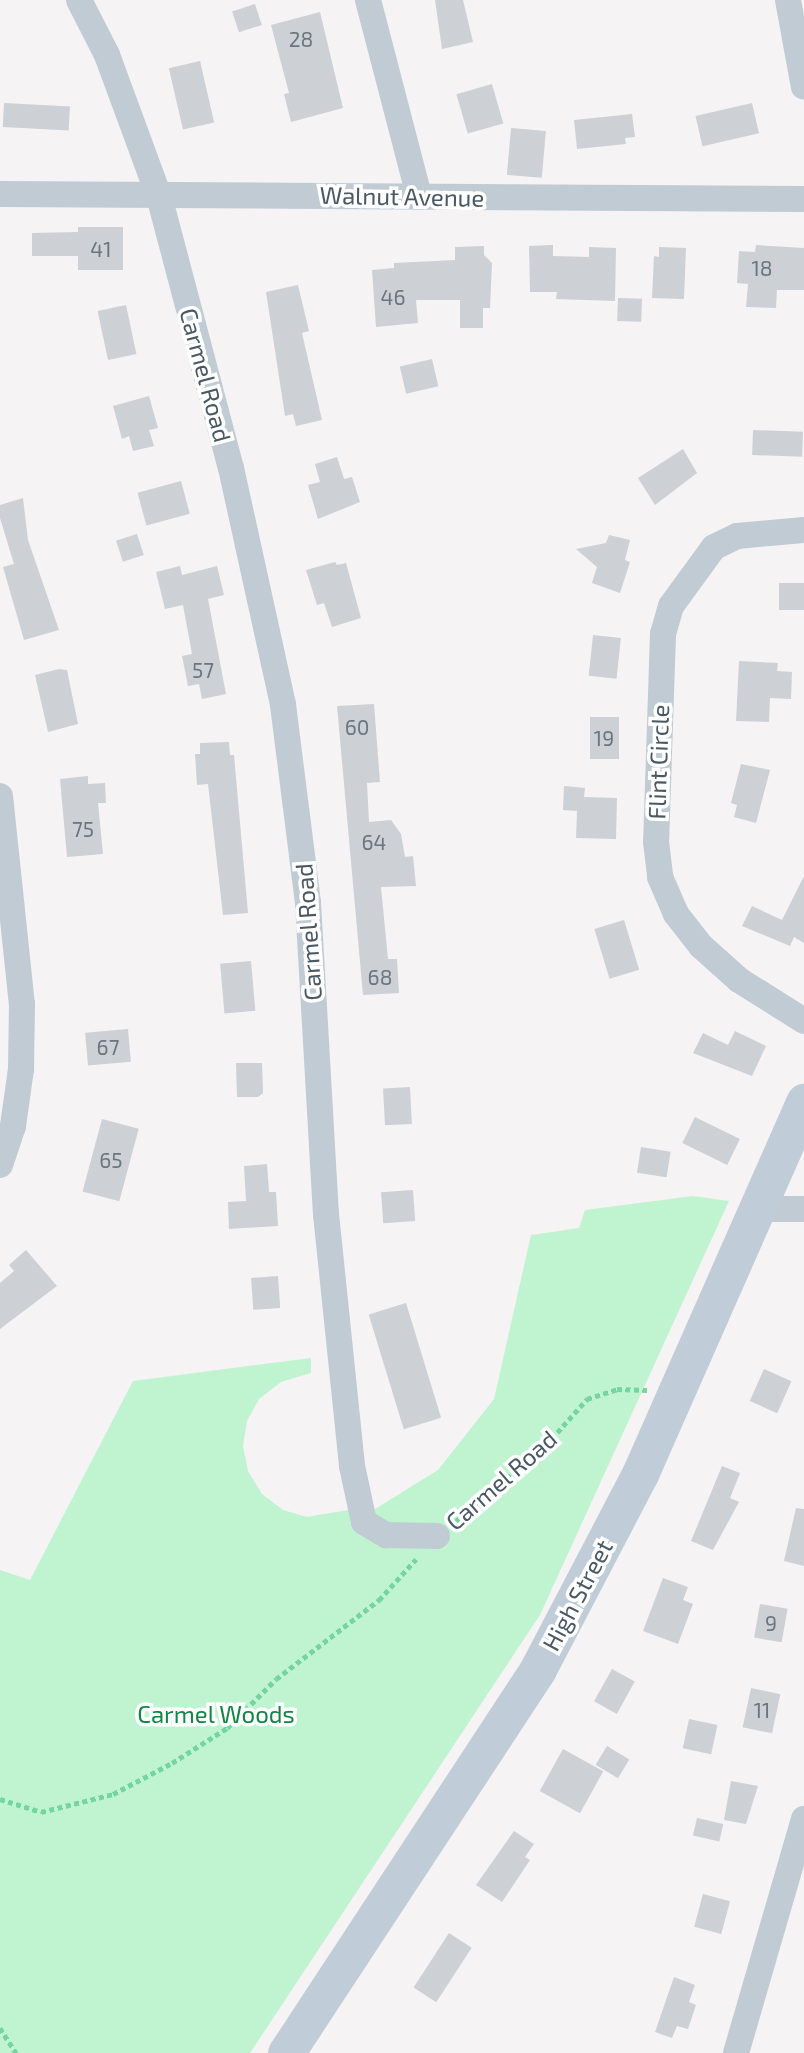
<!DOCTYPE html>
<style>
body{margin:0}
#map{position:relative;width:804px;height:2053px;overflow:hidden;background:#f5f3f3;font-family:"Exo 2",sans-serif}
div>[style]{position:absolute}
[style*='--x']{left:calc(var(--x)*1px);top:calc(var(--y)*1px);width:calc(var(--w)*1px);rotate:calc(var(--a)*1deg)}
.green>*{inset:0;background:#c0f4d1}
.building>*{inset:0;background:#cdd0d5;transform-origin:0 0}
.path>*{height:4.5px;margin-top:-2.25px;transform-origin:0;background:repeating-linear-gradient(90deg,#75d5a0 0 5px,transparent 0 8.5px)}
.minor>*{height:26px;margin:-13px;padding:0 13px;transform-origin:13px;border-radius:13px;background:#c0cbd3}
.secondary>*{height:37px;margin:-18.5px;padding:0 18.5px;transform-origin:18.5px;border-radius:18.5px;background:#c0ccd7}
span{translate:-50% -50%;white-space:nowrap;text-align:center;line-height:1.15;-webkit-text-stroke:7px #fff;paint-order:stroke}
.number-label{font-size:21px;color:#6a767f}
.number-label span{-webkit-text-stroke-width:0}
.street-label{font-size:24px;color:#495862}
.park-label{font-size:24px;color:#108744}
</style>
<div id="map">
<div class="green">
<i style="clip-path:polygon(693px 1196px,729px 1201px,540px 1615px,250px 2053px,0 2053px,0 1570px,30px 1580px,133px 1381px,311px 1358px,311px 1373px,281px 1382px,259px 1399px,247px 1421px,243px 1446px,248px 1471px,262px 1494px,283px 1510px,307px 1517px,365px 1507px,367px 1514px,438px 1470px,494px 1399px,531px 1235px,579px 1228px,585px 1210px)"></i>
</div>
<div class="building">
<i style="clip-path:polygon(435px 0,463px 0,473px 42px,442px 49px)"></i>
<i style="left:255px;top:4px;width:22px;height:24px;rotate:72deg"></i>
<i style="clip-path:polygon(320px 12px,343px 108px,291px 122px,284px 94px,289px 93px,271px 25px)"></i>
<i style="left:200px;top:61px;width:63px;height:32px;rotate:77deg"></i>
<i style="left:492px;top:84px;width:41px;height:37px;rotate:74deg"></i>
<i style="left:4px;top:103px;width:66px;height:24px;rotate:3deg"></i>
<i style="left:752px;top:103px;width:31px;height:58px;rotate:77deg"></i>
<i style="clip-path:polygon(632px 114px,635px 137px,625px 138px,626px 144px,577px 149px,574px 120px)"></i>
<i style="left:511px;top:128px;width:35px;height:47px;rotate:5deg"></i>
<i style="clip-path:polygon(78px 227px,123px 227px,123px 270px,78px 270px,78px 256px,32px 256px,32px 233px,78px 232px)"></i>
<i style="clip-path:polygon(553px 245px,553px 256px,589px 257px,589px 247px,616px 248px,615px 301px,556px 299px,557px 292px,530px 292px,529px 246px)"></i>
<i style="clip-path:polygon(756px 245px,804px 248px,804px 290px,777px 290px,776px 308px,746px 307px,748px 284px,737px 283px,739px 251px,755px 252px)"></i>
<i style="clip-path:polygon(484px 246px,484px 255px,492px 263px,490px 308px,483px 308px,483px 328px,460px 328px,460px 300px,416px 300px,418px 323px,376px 327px,372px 270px,394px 268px,394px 263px,455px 260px,455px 247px)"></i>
<i style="clip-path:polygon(659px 247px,686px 248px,684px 299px,652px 298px,654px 256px,659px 257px)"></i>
<i style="clip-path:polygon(298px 285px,309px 331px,302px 333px,322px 420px,296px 426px,293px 414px,285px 416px,266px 292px)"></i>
<i style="left:618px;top:298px;width:24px;height:23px;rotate:2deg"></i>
<i style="left:126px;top:305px;width:50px;height:29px;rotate:78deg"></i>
<i style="left:432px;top:359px;width:28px;height:33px;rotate:77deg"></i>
<i style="clip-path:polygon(149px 396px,158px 428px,149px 430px,154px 446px,133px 451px,129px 436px,122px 439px,113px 406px)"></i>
<i style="left:753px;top:430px;width:50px;height:25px;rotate:2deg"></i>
<i style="clip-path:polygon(683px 449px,697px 473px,655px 505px,638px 478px)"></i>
<i style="clip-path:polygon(337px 457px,344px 479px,352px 477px,360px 502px,318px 519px,308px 485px,320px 482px,315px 464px)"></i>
<i style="left:181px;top:481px;width:34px;height:45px;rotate:75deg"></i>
<i style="clip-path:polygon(23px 498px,28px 540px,59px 630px,24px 640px,3px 567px,14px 564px,0 518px,0 505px)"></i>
<i style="left:137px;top:534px;width:22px;height:22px;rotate:72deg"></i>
<i style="clip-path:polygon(609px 535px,630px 540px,625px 560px,630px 562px,620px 593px,592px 583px,597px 567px,576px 549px,606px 543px)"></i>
<i style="clip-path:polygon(335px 562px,337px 565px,346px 563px,361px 618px,332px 627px,324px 603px,317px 605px,306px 570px)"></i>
<i style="clip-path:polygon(180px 566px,182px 575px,217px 566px,224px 595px,208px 599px,226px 694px,202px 699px,199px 684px,188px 686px,182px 656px,192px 654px,183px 605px,165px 609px,156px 572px)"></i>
<i style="left:804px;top:583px;width:27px;height:25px;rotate:90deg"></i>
<i style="left:593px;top:635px;width:28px;height:41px;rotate:6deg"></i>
<i style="clip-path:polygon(739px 661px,778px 663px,777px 671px,792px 672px,791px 699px,770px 698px,769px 722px,736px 721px)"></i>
<i style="clip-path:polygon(59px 669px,67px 670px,78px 724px,48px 732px,35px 675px)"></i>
<i style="clip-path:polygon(374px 704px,380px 782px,367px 783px,369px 822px,391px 820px,401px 834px,405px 857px,413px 856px,416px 886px,381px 887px,388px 959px,397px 959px,399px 993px,363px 995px,337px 706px)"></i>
<i style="left:590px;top:717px;width:29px;height:42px"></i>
<i style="clip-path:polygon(229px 742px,230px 755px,234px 755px,248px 913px,223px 915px,208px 784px,197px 785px,195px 754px,200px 754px,200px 743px)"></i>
<i style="clip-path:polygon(741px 764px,770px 770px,756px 823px,734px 817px,737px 805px,731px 803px)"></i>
<i style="clip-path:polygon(88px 776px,88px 784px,105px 783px,106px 803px,98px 803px,103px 854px,67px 857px,60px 779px)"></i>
<i style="clip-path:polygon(564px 786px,585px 788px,584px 797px,617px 798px,616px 839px,576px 838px,577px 811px,563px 810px)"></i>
<i style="clip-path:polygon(804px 876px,804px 943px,794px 937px,790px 946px,742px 926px,752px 906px,782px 920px)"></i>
<i style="left:624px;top:920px;width:52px;height:31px;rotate:73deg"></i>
<i style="left:251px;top:961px;width:50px;height:31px;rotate:85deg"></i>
<i style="left:128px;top:1029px;width:33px;height:43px;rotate:85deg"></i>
<i style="clip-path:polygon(735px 1031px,766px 1046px,752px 1076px,693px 1053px,703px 1033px,728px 1045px)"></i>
<i style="clip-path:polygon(236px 1063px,262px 1063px,263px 1093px,258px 1097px,237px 1097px)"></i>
<i style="left:410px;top:1087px;width:37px;height:27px;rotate:87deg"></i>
<i style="left:695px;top:1117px;width:50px;height:29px;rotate:26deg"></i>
<i style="left:102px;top:1119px;width:38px;height:75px;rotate:15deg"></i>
<i style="left:641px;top:1147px;width:30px;height:26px;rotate:9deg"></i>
<i style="clip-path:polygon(267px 1164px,269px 1192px,276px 1192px,278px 1226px,229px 1229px,228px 1202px,246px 1201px,244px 1166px)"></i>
<i style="left:413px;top:1190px;width:31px;height:32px;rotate:86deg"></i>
<i style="clip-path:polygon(26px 1250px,57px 1286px,0 1329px,0 1283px,14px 1271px,9px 1265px)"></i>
<i style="left:278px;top:1276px;width:32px;height:27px;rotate:86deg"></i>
<i style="left:406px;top:1303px;width:120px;height:39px;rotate:73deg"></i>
<i style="left:764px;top:1369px;width:30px;height:35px;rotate:24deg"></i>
<i style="clip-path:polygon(722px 1466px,740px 1473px,730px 1498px,739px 1502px,713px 1550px,691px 1541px)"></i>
<i style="clip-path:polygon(796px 1508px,804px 1509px,804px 1566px,784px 1561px)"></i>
<i style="clip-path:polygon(663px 1578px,688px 1587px,683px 1600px,693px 1604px,678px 1644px,643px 1631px)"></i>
<i style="left:760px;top:1604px;width:28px;height:34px;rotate:10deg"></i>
<i style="left:612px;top:1669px;width:26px;height:37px;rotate:29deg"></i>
<i style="left:751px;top:1688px;width:30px;height:40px;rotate:12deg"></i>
<i style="left:689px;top:1719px;width:29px;height:30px;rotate:12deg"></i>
<i style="left:607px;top:1746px;width:26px;height:22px;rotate:31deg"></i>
<i style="left:563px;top:1749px;width:46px;height:48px;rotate:29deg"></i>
<i style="clip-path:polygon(731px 1781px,758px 1786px,746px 1824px,724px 1820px)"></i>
<i style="left:697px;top:1818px;width:27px;height:18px;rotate:13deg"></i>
<i style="clip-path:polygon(514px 1831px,534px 1844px,525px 1857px,530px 1860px,502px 1902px,476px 1885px)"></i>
<i style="left:703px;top:1894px;width:28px;height:34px;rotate:15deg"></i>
<i style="left:449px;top:1933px;width:27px;height:65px;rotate:33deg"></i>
<i style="clip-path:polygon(674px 1977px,695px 1985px,689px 2002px,696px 2005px,688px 2029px,677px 2026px,672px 2038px,655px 2032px)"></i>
</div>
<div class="path">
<i style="--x:455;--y:1522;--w:119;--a:-40.2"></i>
<i style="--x:546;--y:1445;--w:62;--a:-48.3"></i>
<i style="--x:587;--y:1399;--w:32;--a:-18"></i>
<i style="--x:617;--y:1389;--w:30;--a:2"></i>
<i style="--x:0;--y:1799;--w:43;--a:17.6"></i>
<i style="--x:41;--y:1812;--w:74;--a:-14"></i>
<i style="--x:113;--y:1794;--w:67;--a:-27.7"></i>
<i style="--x:172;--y:1763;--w:65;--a:-32.5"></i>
<i style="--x:227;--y:1728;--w:69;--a:-45"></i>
<i style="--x:276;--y:1679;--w:130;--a:-37.5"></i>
<i style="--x:379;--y:1600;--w:55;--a:-47.9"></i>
<i style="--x:0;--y:2028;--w:30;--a:57"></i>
</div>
<div class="minor">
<i style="--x:79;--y:0;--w:62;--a:63"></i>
<i style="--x:107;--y:55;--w:150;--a:69.8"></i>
<i style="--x:159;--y:196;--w:281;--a:75.2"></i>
<i style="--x:231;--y:468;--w:243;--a:77.6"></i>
<i style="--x:283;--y:705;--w:200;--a:82.8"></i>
<i style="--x:308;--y:903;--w:312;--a:86.7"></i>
<i style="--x:326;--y:1214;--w:253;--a:84.1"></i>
<i style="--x:352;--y:1466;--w:57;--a:77.9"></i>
<i style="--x:364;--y:1522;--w:26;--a:31"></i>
<i style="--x:386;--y:1535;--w:51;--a:1.1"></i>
<i style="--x:368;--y:0;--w:203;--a:75.4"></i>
<i style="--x:788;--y:0;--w:88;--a:79.6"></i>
<i style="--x:0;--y:194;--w:804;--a:0.36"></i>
<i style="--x:804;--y:530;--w:67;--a:174.9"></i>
<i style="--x:737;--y:536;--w:25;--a:154"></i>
<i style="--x:714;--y:547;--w:73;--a:126.1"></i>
<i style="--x:671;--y:606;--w:29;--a:106"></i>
<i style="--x:663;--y:634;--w:208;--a:91.9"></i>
<i style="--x:656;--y:842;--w:35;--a:83"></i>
<i style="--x:660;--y:877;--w:40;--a:66.6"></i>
<i style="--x:676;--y:914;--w:41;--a:52"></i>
<i style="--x:701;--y:946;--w:51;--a:41.8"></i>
<i style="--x:739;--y:980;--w:77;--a:32.2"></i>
<i style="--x:0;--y:796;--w:209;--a:84"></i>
<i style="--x:22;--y:1004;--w:65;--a:90.9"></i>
<i style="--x:21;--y:1069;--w:58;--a:98"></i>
<i style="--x:13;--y:1126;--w:41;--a:108.4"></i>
<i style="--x:755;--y:1209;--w:49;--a:0"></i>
<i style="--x:736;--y:2053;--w:244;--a:-73.8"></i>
</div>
<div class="secondary">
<i style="--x:286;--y:2053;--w:459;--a:-56.7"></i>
<i style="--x:538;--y:1669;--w:220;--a:-62.4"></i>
<i style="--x:640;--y:1474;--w:407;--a:-66.2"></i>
</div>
<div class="number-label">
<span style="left:301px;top:39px">28</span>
<span style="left:101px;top:249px">41</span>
<span style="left:762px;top:268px">18</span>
<span style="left:393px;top:297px">46</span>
<span style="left:203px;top:670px">57</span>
<span style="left:357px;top:727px">60</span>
<span style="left:604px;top:738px">19</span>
<span style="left:83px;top:829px">75</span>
<span style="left:374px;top:842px">64</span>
<span style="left:380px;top:977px">68</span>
<span style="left:108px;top:1047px">67</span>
<span style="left:111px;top:1160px">65</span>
<span style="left:771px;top:1623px">9</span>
<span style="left:762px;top:1710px">11</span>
</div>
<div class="street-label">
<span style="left:402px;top:196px;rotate:1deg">Walnut Avenue</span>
<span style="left:206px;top:375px;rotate:75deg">Carmel Road</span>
<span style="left:658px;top:762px;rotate:-88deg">Flint Circle</span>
<span style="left:308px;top:932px;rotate:-94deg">Carmel Road</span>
<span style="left:501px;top:1480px;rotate:-41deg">Carmel Road</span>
<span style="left:577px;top:1595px;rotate:-62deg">High Street</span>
</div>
<div class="park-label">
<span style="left:216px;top:1714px">Carmel Woods</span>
</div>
</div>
